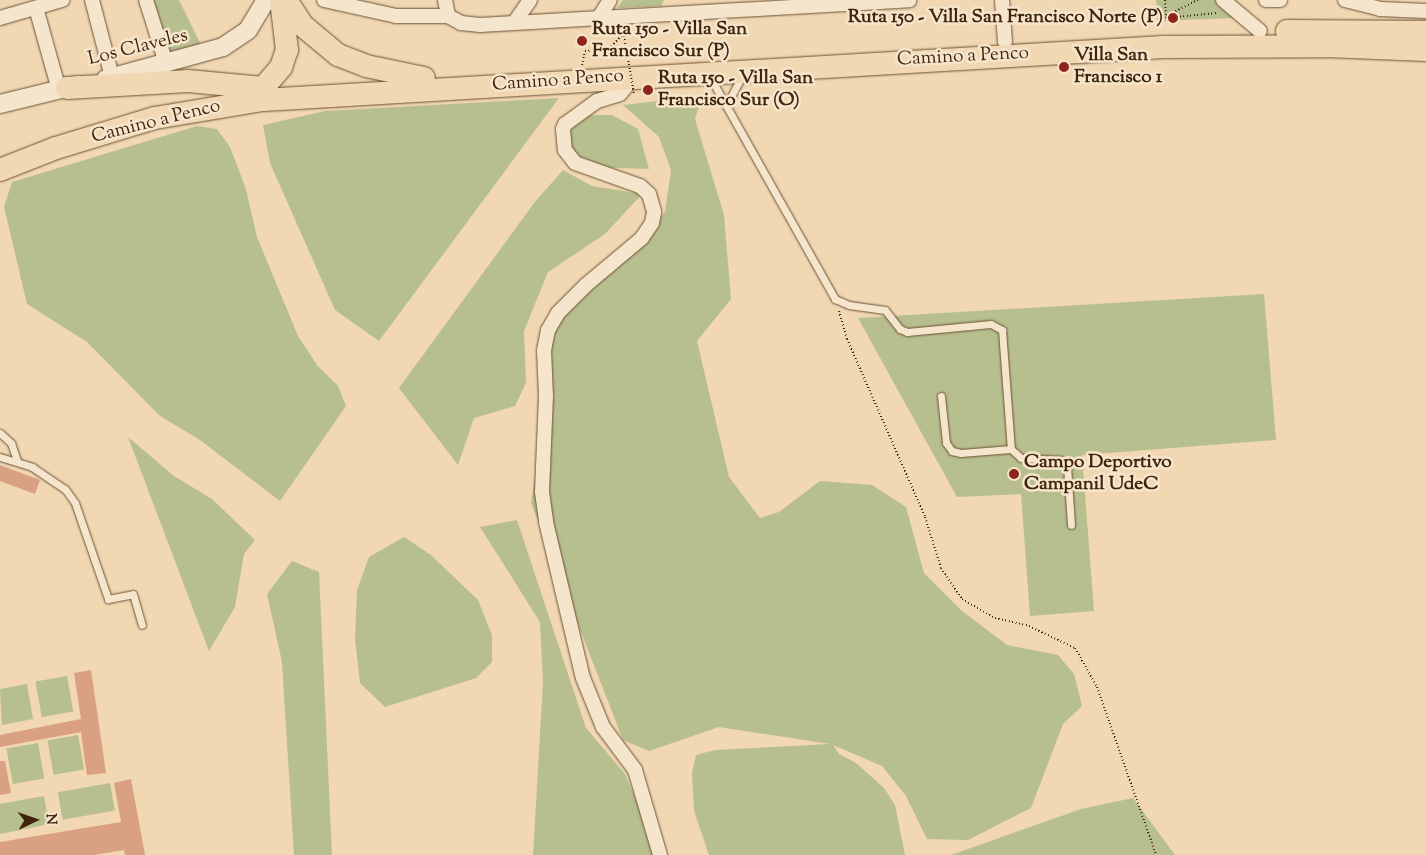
<!DOCTYPE html>
<style>
body{margin:0}
#map{position:relative;width:1426px;height:855px;overflow:hidden;background:#f1d7b2;font-family:"Sorts Mill Goudy",serif}
div>[style]{position:absolute}
[style*='--x']{left:calc(var(--x)*1px);top:calc(var(--y)*1px);width:calc(var(--w)*1px);rotate:calc(var(--a)*1deg)}
.green>*{inset:0;background:#b8bf8e;transform-origin:0 0}
.building>*{inset:0;background:#d9a082}
.path>*{height:2px;margin-top:-1px;transform-origin:0;background:repeating-linear-gradient(90deg,#40250b 0 1px,transparent 0 3.5px)}
.roads{filter:drop-shadow(0 0 1px #6c5235) drop-shadow(0 0 1px #6c5235)}
.service>*{height:7px;margin:-3.5px;padding:0 3.5px;transform-origin:3.5px;border-radius:3.5px;background:#f6e5cd}
.minor>*{height:14px;margin:-7px;padding:0 7px;transform-origin:7px;border-radius:7px;background:#f6e5cd}
.tertiary>*{height:18px;margin:-9px;padding:0 9px;transform-origin:9px;border-radius:9px;background:#f6e5cd}
.trunk>*{height:22px;margin:-11px;padding:0 11px;transform-origin:11px;border-radius:11px;background:#f1d7b2}
.path-bridge>*{height:2px;margin-top:-1px;transform-origin:0;background:repeating-linear-gradient(90deg,#40250b 0 1px,transparent 0 3.5px)}
.dots>*{width:14px;height:14px;translate:-50% -50%;box-sizing:border-box;border:2px solid #f6e5cd;border-radius:50%}
span{translate:-50% -50%;white-space:nowrap;text-align:center;line-height:1.15;-webkit-text-stroke:5px #f6e5cd;paint-order:stroke}
.poi-label{font-size:19px;color:#40250b;font-weight:700}
.right{translate:-100% -50%;text-align:right}
.left{translate:0 -50%;text-align:left}
.street-label{font-size:19px;color:#40250b}
.north{position:absolute;left:10px;top:795px;width:50px;height:50px;-webkit-text-stroke:4px #f6e5cd;paint-order:stroke;rotate:87deg;font-size:14px;font-weight:700;line-height:20px;text-align:center;color:#40250b}
.north::after{content:'';display:block;margin:auto;width:18px;height:22px;background:#40250b;clip-path:polygon(50% 0,100% 100%,50% 72%,0 100%)}
</style>
<div id="map">
<div class="green">
<i style="clip-path:polygon(151px 0,179px 0,202px 47px,169px 56px)"></i>
<i style="clip-path:polygon(623px 0,664px 0,661px 6px,617px 8px)"></i>
<i style="clip-path:polygon(1156px 0,1215px 0,1234px 18px,1157px 21px)"></i>
<i style="clip-path:polygon(702px 96px,695px 119px,724px 215px,731px 299px,697px 341px,729px 477px,760px 518px,779px 512px,820px 481px,872px 485px,906px 507px,924px 573px,962px 611px,1007px 645px,1058px 655px,1074px 674px,1082px 706px,1063px 724px,1031px 808px,968px 840px,927px 839px,906px 796px,882px 766px,833px 745px,839px 754px,856px 763px,884px 788px,895px 805px,905px 855px,709px 855px,694px 811px,692px 773px,696px 755px,715px 750px,830px 744px,719px 727px,649px 751px,623px 740px,531px 503px,545px 411px,545px 334px,632px 252px,665px 212px,671px 170px,659px 137px,623px 105px)"></i>
<i style="clip-path:polygon(559px 98px,379px 341px,335px 310px,270px 163px,263px 125px,325px 111px)"></i>
<i style="clip-path:polygon(581px 115px,612px 115px,638px 129px,649px 169px,587px 167px,561px 146px)"></i>
<i style="clip-path:polygon(197px 126px,217px 129px,230px 147px,246px 189px,257px 237px,298px 336px,317px 365px,338px 386px,346px 406px,280px 501px,200px 440px,160px 416px,87px 342px,27px 304px,4px 207px,12px 182px)"></i>
<i style="clip-path:polygon(563px 170px,592px 186px,642px 194px,605px 234px,548px 272px,524px 331px,526px 383px,515px 406px,474px 418px,458px 465px,399px 388px,534px 203px)"></i>
<i style="clip-path:polygon(1264px 294px,1276px 440px,1082px 455px,1094px 611px,1030px 616px,1021px 494px,957px 497px,858px 318px)"></i>
<i style="clip-path:polygon(128px 437px,174px 476px,212px 499px,255px 540px,244px 554px,235px 607px,209px 651px)"></i>
<i style="clip-path:polygon(517px 520px,586px 728px,625px 774px,660px 855px,533px 855px,543px 682px,540px 622px,480px 527px)"></i>
<i style="clip-path:polygon(404px 537px,431px 555px,478px 600px,492px 635px,492px 662px,476px 678px,385px 707px,360px 683px,355px 639px,357px 590px,369px 557px)"></i>
<i style="clip-path:polygon(292px 561px,319px 572px,332px 855px,294px 855px,282px 662px,267px 594px)"></i>
<i style="left:67px;top:676px;width:36px;height:32px;rotate:80deg"></i>
<i style="clip-path:polygon(27px 684px,33px 719px,2px 725px,0 689px)"></i>
<i style="left:78px;top:735px;width:35px;height:31px;rotate:80deg"></i>
<i style="left:38px;top:743px;width:36px;height:32px;rotate:80deg"></i>
<i style="left:110px;top:783px;width:28px;height:53px;rotate:80deg"></i>
<i style="clip-path:polygon(44px 796px,49px 824px,0 834px,0 804px)"></i>
<i style="clip-path:polygon(1133px 798px,1175px 855px,951px 855px,1081px 809px)"></i>
</div>
<div class="building">
<i style="clip-path:polygon(0 465px,40px 480px,35px 494px,0 481px)"></i>
<i style="clip-path:polygon(91px 670px,106px 773px,87px 775px,81px 732px,0 747px,0 735px,81px 719px,74px 673px)"></i>
<i style="clip-path:polygon(0 761px,5px 761px,11px 793px,0 795px)"></i>
<i style="clip-path:polygon(131px 779px,145px 855px,125px 855px,124px 850px,94px 855px,0 855px,0 842px,121px 822px,114px 783px)"></i>
</div>
<div class="path">
<i style="--x:1165;--y:0;--w:18;--a:87"></i>
<i style="--x:1166;--y:18;--w:51;--a:-5.6"></i>
<i style="--x:1166;--y:16;--w:36;--a:-27"></i>
<i style="--x:623;--y:29;--w:18;--a:81"></i>
<i style="--x:582;--y:65;--w:14;--a:-78"></i>
<i style="--x:585;--y:51;--w:24;--a:-5"></i>
<i style="--x:609;--y:49;--w:22;--a:-47"></i>
<i style="--x:839;--y:311;--w:29;--a:74"></i>
<i style="--x:847;--y:339;--w:194;--a:66.3"></i>
<i style="--x:925;--y:517;--w:53;--a:72.6"></i>
<i style="--x:941;--y:568;--w:37;--a:56"></i>
<i style="--x:962;--y:599;--w:38;--a:30"></i>
<i style="--x:995;--y:618;--w:35;--a:13"></i>
<i style="--x:1029;--y:626;--w:51;--a:25.6"></i>
<i style="--x:1075;--y:648;--w:45;--a:60.6"></i>
<i style="--x:1097;--y:687;--w:178;--a:70.6"></i>
</div>
<div class="roads">
<div class="service">
<i style="--x:710;--y:77;--w:255;--a:60.6"></i>
<i style="--x:835;--y:299;--w:15;--a:23"></i>
<i style="--x:849;--y:305;--w:36;--a:8"></i>
<i style="--x:885;--y:310;--w:24;--a:52"></i>
<i style="--x:900;--y:329;--w:8;--a:23"></i>
<i style="--x:907;--y:332;--w:84;--a:-5.4"></i>
<i style="--x:991;--y:324;--w:13;--a:29"></i>
<i style="--x:1002;--y:330;--w:119;--a:85.7"></i>
<i style="--x:1011;--y:449;--w:13;--a:42"></i>
<i style="--x:1021;--y:458;--w:40;--a:2.9"></i>
<i style="--x:1061;--y:460;--w:8;--a:45"></i>
<i style="--x:1067;--y:466;--w:59;--a:86.1"></i>
<i style="--x:726;--y:106;--w:34;--a:-62"></i>
<i style="--x:941;--y:396;--w:47;--a:83.9"></i>
<i style="--x:946;--y:443;--w:10;--a:53"></i>
<i style="--x:952;--y:451;--w:9;--a:13"></i>
<i style="--x:961;--y:453;--w:50;--a:-4.6"></i>
<i style="--x:0;--y:433;--w:15;--a:42"></i>
<i style="--x:11;--y:443;--w:18;--a:71"></i>
<i style="--x:0;--y:457;--w:34;--a:17"></i>
<i style="--x:32;--y:467;--w:40;--a:34"></i>
<i style="--x:65;--y:489;--w:17;--a:54"></i>
<i style="--x:75;--y:503;--w:102;--a:71"></i>
<i style="--x:108;--y:599;--w:25;--a:-11"></i>
<i style="--x:133;--y:594;--w:32;--a:74"></i>
</div>
<div class="minor">
<i style="--x:92;--y:0;--w:80;--a:75.4"></i>
<i style="--x:146;--y:0;--w:66;--a:72.4"></i>
<i style="--x:324;--y:0;--w:74;--a:12.5"></i>
<i style="--x:396;--y:16;--w:52;--a:0"></i>
<i style="--x:445;--y:0;--w:16;--a:79"></i>
<i style="--x:1002;--y:0;--w:42;--a:85.9"></i>
<i style="--x:1223;--y:0;--w:48;--a:40"></i>
<i style="--x:1266;--y:0;--w:14;--a:0"></i>
<i style="--x:1345;--y:0;--w:36;--a:14"></i>
<i style="--x:1380;--y:9;--w:46;--a:2.5"></i>
<i style="--x:36;--y:8;--w:85;--a:74.3"></i>
<i style="--x:448;--y:16;--w:15;--a:28"></i>
<i style="--x:461;--y:23;--w:19;--a:6"></i>
<i style="--x:480;--y:25;--w:430;--a:-3.3"></i>
<i style="--x:0;--y:18;--w:65;--a:-16.2"></i>
<i style="--x:598;--y:19;--w:22;--a:-58"></i>
<i style="--x:514;--y:23;--w:28;--a:-55"></i>
<i style="--x:635;--y:76;--w:23;--a:130"></i>
<i style="--x:620;--y:94;--w:24;--a:163"></i>
<i style="--x:597;--y:101;--w:39;--a:144"></i>
<i style="--x:565;--y:124;--w:5;--a:112"></i>
<i style="--x:563;--y:129;--w:21;--a:85"></i>
<i style="--x:565;--y:150;--w:16;--a:52"></i>
<i style="--x:575;--y:163;--w:69;--a:19.5"></i>
<i style="--x:640;--y:186;--w:12;--a:42"></i>
<i style="--x:649;--y:194;--w:19;--a:74"></i>
<i style="--x:654;--y:212;--w:11;--a:100"></i>
<i style="--x:652;--y:223;--w:18;--a:124"></i>
<i style="--x:642;--y:238;--w:73;--a:140"></i>
<i style="--x:586;--y:285;--w:40;--a:135"></i>
<i style="--x:558;--y:313;--w:20;--a:120"></i>
<i style="--x:548;--y:330;--w:20;--a:101"></i>
<i style="--x:544;--y:350;--w:46;--a:87.5"></i>
<i style="--x:546;--y:396;--w:96;--a:92.4"></i>
<i style="--x:542;--y:492;--w:30;--a:82"></i>
<i style="--x:546;--y:522;--w:160;--a:76.7"></i>
<i style="--x:583;--y:678;--w:53;--a:67.8"></i>
<i style="--x:603;--y:727;--w:54;--a:53.3"></i>
<i style="--x:635;--y:770;--w:89;--a:73.6"></i>
</div>
<div class="tertiary">
<i style="--x:106;--y:79;--w:121;--a:-15.3"></i>
<i style="--x:223;--y:47;--w:30;--a:-34"></i>
<i style="--x:248;--y:30;--w:35;--a:-59"></i>
<i style="--x:0;--y:104;--w:80;--a:-13.7"></i>
</div>
<div class="trunk">
<i style="--x:286;--y:0;--w:30;--a:57"></i>
<i style="--x:302;--y:25;--w:47;--a:39.8"></i>
<i style="--x:338;--y:55;--w:30;--a:21"></i>
<i style="--x:366;--y:66;--w:59;--a:11.7"></i>
<i style="--x:1287;--y:31;--w:139;--a:0.4"></i>
<i style="--x:67;--y:88;--w:121;--a:-3.3"></i>
<i style="--x:188;--y:81;--w:75;--a:5.3"></i>
<i style="--x:263;--y:88;--w:28;--a:-49"></i>
<i style="--x:281;--y:67;--w:18;--a:-71"></i>
<i style="--x:287;--y:50;--w:50;--a:-96.8"></i>
<i style="--x:0;--y:170;--w:60;--a:-21.4"></i>
<i style="--x:56;--y:148;--w:103;--a:-16.9"></i>
<i style="--x:155;--y:118;--w:109;--a:-9.5"></i>
<i style="--x:263;--y:100;--w:902;--a:-3.37"></i>
<i style="--x:1163;--y:47;--w:164;--a:-0.3"></i>
<i style="--x:1327;--y:46;--w:99;--a:2.3"></i>
</div>
</div>
<div class="path-bridge">
<i style="--x:626;--y:47;--w:48;--a:80.3"></i>
</div>
<div class="dots">
<i style="left:1173px;top:18px;background:#8f2418"></i>
<i style="left:582px;top:41px;background:#8f2418"></i>
<i style="left:1064px;top:67px;background:#8f2418"></i>
<i style="left:648px;top:90px;background:#8f2418"></i>
<i style="left:1014px;top:474px;background:#8f2418"></i>
</div>
<div class="poi-label">
<span class="right" style="left:1163px;top:18px">Ruta 150 - Villa San Francisco Norte (P)</span>
<span class="left" style="left:592px;top:41px">Ruta 150 - Villa San<br>Francisco Sur (P)</span>
<span class="left" style="left:1074px;top:67px">Villa San<br>Francisco 1</span>
<span class="left" style="left:658px;top:90px">Ruta 150 - Villa San<br>Francisco Sur (O)</span>
<span class="left" style="left:1024px;top:474px">Campo Deportivo<br>Campanil UdeC</span>
</div>
<div class="street-label">
<span style="left:138px;top:48px;rotate:-14deg">Los Claveles</span>
<span style="left:963px;top:57px;rotate:-3deg">Camino a Penco</span>
<span style="left:558px;top:81px;rotate:-4deg">Camino a Penco</span>
<span style="left:156px;top:122px;rotate:-14deg">Camino a Penco</span>
</div>
<div class="north">N</div>
</div>
